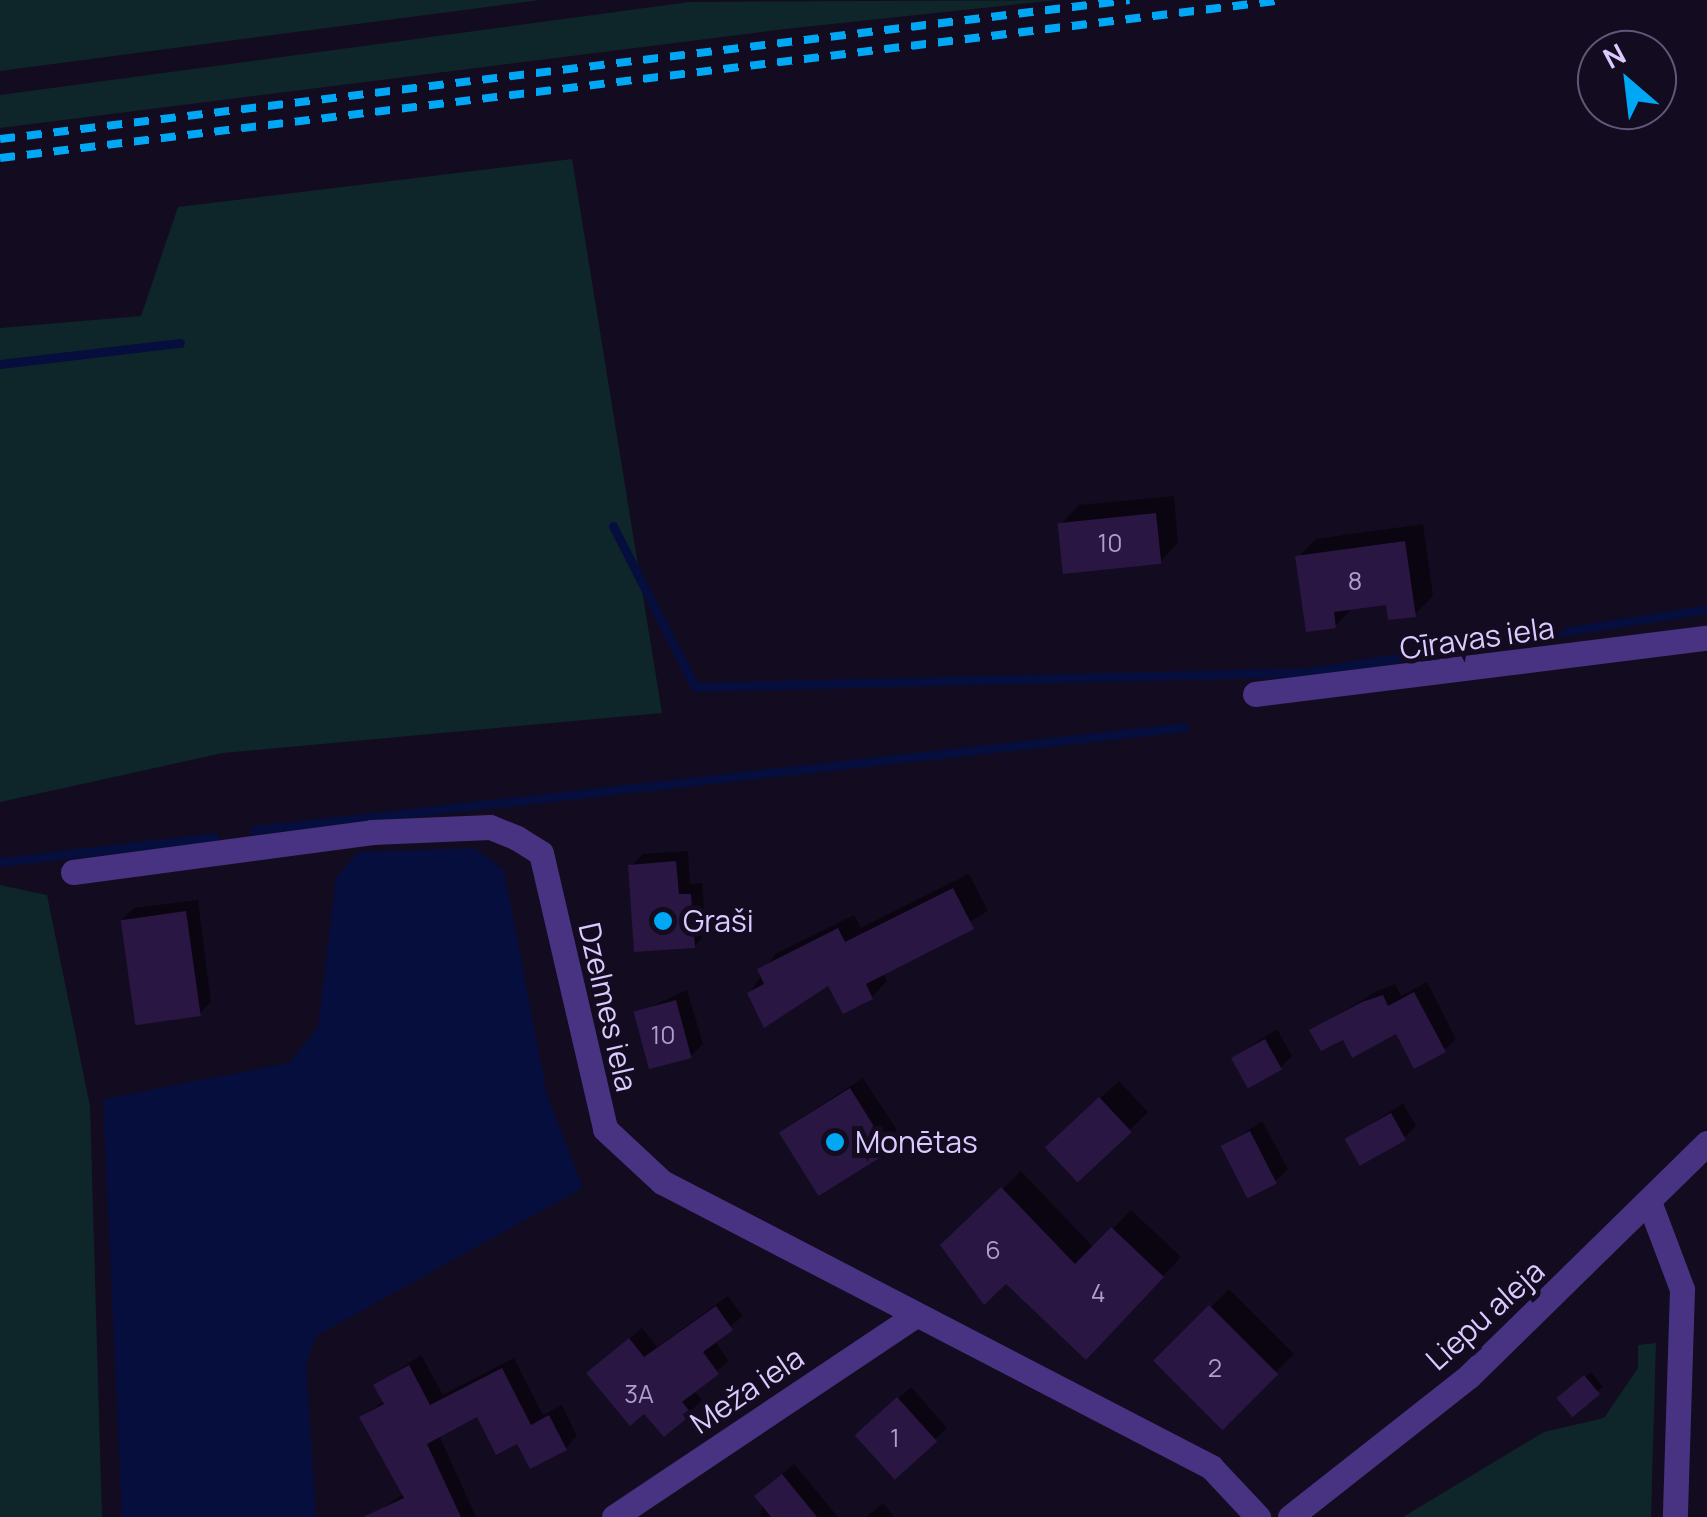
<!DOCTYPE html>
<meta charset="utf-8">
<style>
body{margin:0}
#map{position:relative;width:1707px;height:1517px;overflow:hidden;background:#130b20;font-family:Manrope,sans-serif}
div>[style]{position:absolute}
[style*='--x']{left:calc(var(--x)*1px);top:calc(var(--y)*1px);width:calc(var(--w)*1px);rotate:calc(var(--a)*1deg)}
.green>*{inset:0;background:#0e252a}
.water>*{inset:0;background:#060e3e}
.shadow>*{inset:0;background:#0007;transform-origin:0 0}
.stream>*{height:9px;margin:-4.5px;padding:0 4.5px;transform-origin:4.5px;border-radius:4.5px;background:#060e3e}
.building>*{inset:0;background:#291642;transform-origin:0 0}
.minor>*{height:25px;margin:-12.5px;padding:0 12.5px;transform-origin:12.5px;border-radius:12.5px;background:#483382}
.rail>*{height:8px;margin-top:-4px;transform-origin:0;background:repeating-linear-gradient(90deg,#00a7f5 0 15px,transparent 0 27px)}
.dots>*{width:28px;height:28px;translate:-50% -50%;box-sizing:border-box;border:5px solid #130b20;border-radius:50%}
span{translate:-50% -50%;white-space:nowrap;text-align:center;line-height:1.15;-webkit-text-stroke:10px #130b20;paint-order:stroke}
.number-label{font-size:25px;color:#af9dd0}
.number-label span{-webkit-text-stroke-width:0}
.street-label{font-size:30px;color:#dccaff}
.poi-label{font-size:30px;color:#dccaff}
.left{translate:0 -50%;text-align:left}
.north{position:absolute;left:1577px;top:30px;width:100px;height:100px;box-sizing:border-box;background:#130b20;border:2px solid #635779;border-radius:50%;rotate:332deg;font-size:28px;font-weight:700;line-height:40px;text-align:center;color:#dccaff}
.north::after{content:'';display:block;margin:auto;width:35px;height:45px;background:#00a7f5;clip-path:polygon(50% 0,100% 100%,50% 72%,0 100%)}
</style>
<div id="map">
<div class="green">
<i style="clip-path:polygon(0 0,540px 0,0 71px)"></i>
<i style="clip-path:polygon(1057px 0,785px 29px,0 128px,0 95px,689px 2px)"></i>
<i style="clip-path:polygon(572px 159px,662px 713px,223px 753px,0 802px,0 328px,141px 316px,178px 207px)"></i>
<i style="clip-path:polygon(0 885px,47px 895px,90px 1106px,102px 1517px,0 1517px)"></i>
<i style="clip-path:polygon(1656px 1343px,1651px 1517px,1403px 1517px,1544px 1432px,1604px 1418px,1638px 1368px,1638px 1345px)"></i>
</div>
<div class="water">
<i style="clip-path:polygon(474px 848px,504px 870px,547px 1095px,583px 1188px,316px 1336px,306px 1365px,316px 1517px,122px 1517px,103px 1099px,289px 1063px,318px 1028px,336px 878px,358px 852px)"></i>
</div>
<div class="shadow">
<i style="clip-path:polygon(1174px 496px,1178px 543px,1160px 562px,1061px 524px,1079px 505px)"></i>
<i style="clip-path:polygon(1423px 524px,1433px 596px,1415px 614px,1388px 602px,1354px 607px,1335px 626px,1298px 557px,1316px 539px)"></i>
<i style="clip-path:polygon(688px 851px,690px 884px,702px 883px,706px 934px,694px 946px,631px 866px,643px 854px)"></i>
<i style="clip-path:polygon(969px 874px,988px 911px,883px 972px,887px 981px,872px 997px,829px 982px,750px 993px,775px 954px,854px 915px,861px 928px)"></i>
<i style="clip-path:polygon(198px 900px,211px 1002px,199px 1014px,122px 920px,134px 908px)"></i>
<i style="clip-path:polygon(1427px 982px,1456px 1039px,1444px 1050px,1398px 1031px,1312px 1030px,1377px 991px,1395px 984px,1401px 996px)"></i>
<i style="clip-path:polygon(687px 990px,703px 1044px,691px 1056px,637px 1013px)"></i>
<i style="clip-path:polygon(1277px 1029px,1292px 1056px,1280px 1068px,1233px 1058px)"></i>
<i style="left:863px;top:1078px;width:70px;height:98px;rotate:57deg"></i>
<i style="clip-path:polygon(1119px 1081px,1148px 1112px,1130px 1130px,1067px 1129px)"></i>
<i style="clip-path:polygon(1403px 1103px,1416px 1126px,1404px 1138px,1348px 1139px)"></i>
<i style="clip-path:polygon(1262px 1121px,1288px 1169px,1276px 1181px,1224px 1147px)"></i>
<i style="clip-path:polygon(1021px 1171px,1094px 1248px,1131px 1210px,1181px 1257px,1104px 1338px,943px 1246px)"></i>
<i style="left:1229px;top:1289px;width:92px;height:103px;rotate:45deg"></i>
<i style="clip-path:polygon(728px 1296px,743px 1316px,714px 1340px,729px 1361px,693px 1390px,702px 1400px,690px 1412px,601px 1362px,642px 1328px,657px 1347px)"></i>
<i style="clip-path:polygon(421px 1355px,443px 1395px,514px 1358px,543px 1415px,562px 1405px,577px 1436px,566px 1448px,518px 1440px,478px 1413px,439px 1435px,476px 1517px,371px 1517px,404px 1493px,362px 1417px,385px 1400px,376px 1385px)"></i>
<i style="left:1591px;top:1372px;width:19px;height:40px;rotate:51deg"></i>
<i style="clip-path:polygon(911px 1387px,947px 1428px,894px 1477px,869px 1424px)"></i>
<i style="clip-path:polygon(794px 1464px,838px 1517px,759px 1517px,769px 1485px)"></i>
<i style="clip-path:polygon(883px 1503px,894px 1517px,866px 1517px)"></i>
</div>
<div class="stream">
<i style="--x:0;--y:364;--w:181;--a:-6.7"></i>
<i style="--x:613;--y:526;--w:181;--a:63"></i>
<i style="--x:695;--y:687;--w:615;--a:-1.4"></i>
<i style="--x:1310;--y:672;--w:402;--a:-9"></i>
<i style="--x:254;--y:830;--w:936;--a:-6.32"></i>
<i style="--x:0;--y:862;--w:216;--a:-6.6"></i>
</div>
<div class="building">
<i style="left:1156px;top:513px;width:51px;height:99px;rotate:84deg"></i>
<i style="clip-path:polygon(1405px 541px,1416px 617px,1388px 620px,1386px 605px,1334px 612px,1336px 628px,1306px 632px,1295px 556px)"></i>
<i style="clip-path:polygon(676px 861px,679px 894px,691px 894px,695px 948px,634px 952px,628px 865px)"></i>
<i style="clip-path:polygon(953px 888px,974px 929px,866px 984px,873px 999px,843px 1014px,828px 986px,764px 1028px,747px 993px,764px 984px,757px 969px,838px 928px,845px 942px)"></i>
<i style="left:186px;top:911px;width:106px;height:66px;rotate:82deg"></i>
<i style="clip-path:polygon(1414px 992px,1446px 1052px,1414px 1069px,1396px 1034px,1352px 1058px,1343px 1040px,1321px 1051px,1309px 1030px,1362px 1002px,1383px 995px,1388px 1006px)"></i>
<i style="left:676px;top:1000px;width:60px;height:44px;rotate:75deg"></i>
<i style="left:1265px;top:1039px;width:35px;height:39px;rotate:61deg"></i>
<i style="left:850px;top:1088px;width:75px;height:84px;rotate:58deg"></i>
<i style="left:1099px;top:1097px;width:48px;height:74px;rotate:47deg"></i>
<i style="left:1391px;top:1113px;width:31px;height:53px;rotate:61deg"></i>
<i style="left:1250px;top:1131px;width:59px;height:33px;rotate:63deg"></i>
<i style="clip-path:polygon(1001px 1187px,1075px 1264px,1111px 1227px,1164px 1277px,1086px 1360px,1006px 1284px,984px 1305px,940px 1245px)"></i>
<i style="left:1209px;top:1305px;width:98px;height:79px;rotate:45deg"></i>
<i style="clip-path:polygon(716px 1306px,733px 1330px,703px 1352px,719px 1374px,682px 1402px,692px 1414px,664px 1437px,644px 1414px,630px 1426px,586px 1373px,629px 1338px,644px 1357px)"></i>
<i style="clip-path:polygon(409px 1365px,430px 1405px,502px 1368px,531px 1425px,549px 1415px,567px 1450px,530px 1469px,517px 1444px,496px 1455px,477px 1417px,427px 1444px,461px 1517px,363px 1517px,404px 1498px,359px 1417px,384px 1404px,373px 1385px)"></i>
<i style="left:1584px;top:1375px;width:25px;height:36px;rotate:50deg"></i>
<i style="left:897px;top:1397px;width:60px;height:57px;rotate:48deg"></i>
<i style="clip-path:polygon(782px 1474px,817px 1517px,771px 1517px,754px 1496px)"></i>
</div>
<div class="minor">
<i style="--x:1255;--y:694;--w:455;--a:-7.1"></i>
<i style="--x:73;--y:872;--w:302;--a:-7.6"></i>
<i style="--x:372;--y:832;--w:118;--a:-2.4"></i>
<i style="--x:490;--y:827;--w:29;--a:22"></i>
<i style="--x:517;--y:838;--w:28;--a:32"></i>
<i style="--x:541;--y:853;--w:283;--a:76.9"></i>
<i style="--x:605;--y:1129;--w:78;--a:42.9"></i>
<i style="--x:662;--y:1182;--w:619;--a:27.43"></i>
<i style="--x:1211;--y:1467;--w:69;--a:46.8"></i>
<i style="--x:1651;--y:1207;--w:88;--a:69.3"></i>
<i style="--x:1682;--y:1289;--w:228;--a:91.8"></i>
<i style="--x:614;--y:1517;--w:363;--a:-33.8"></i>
<i style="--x:1290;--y:1517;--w:228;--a:-38.2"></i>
<i style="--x:1469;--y:1376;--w:333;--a:-44.4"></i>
</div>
<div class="rail">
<i style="--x:0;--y:139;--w:1138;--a:-7.02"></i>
<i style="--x:0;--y:158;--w:1294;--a:-7.02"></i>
</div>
<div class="dots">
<i style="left:663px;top:921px;background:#00a7f5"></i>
<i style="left:835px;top:1142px;background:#00a7f5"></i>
</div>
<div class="number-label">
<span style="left:1110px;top:543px">10</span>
<span style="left:1355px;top:581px">8</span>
<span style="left:663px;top:1035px">10</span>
<span style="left:993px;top:1250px">6</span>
<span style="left:1098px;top:1293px">4</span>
<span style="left:1215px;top:1368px">2</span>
<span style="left:639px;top:1394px">3A</span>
<span style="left:895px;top:1438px">1</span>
</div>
<div class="street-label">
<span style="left:1477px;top:638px;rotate:-8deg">Cīravas iela</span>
<span style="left:608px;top:1007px;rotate:77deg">Dzelmes iela</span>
<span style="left:1485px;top:1315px;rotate:-42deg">Liepu aleja</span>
<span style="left:747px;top:1390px;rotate:-34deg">Meža iela</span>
</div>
<div class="poi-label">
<span class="left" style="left:683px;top:921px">Graši</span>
<span class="left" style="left:855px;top:1142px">Monētas</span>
</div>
<div class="north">N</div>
</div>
